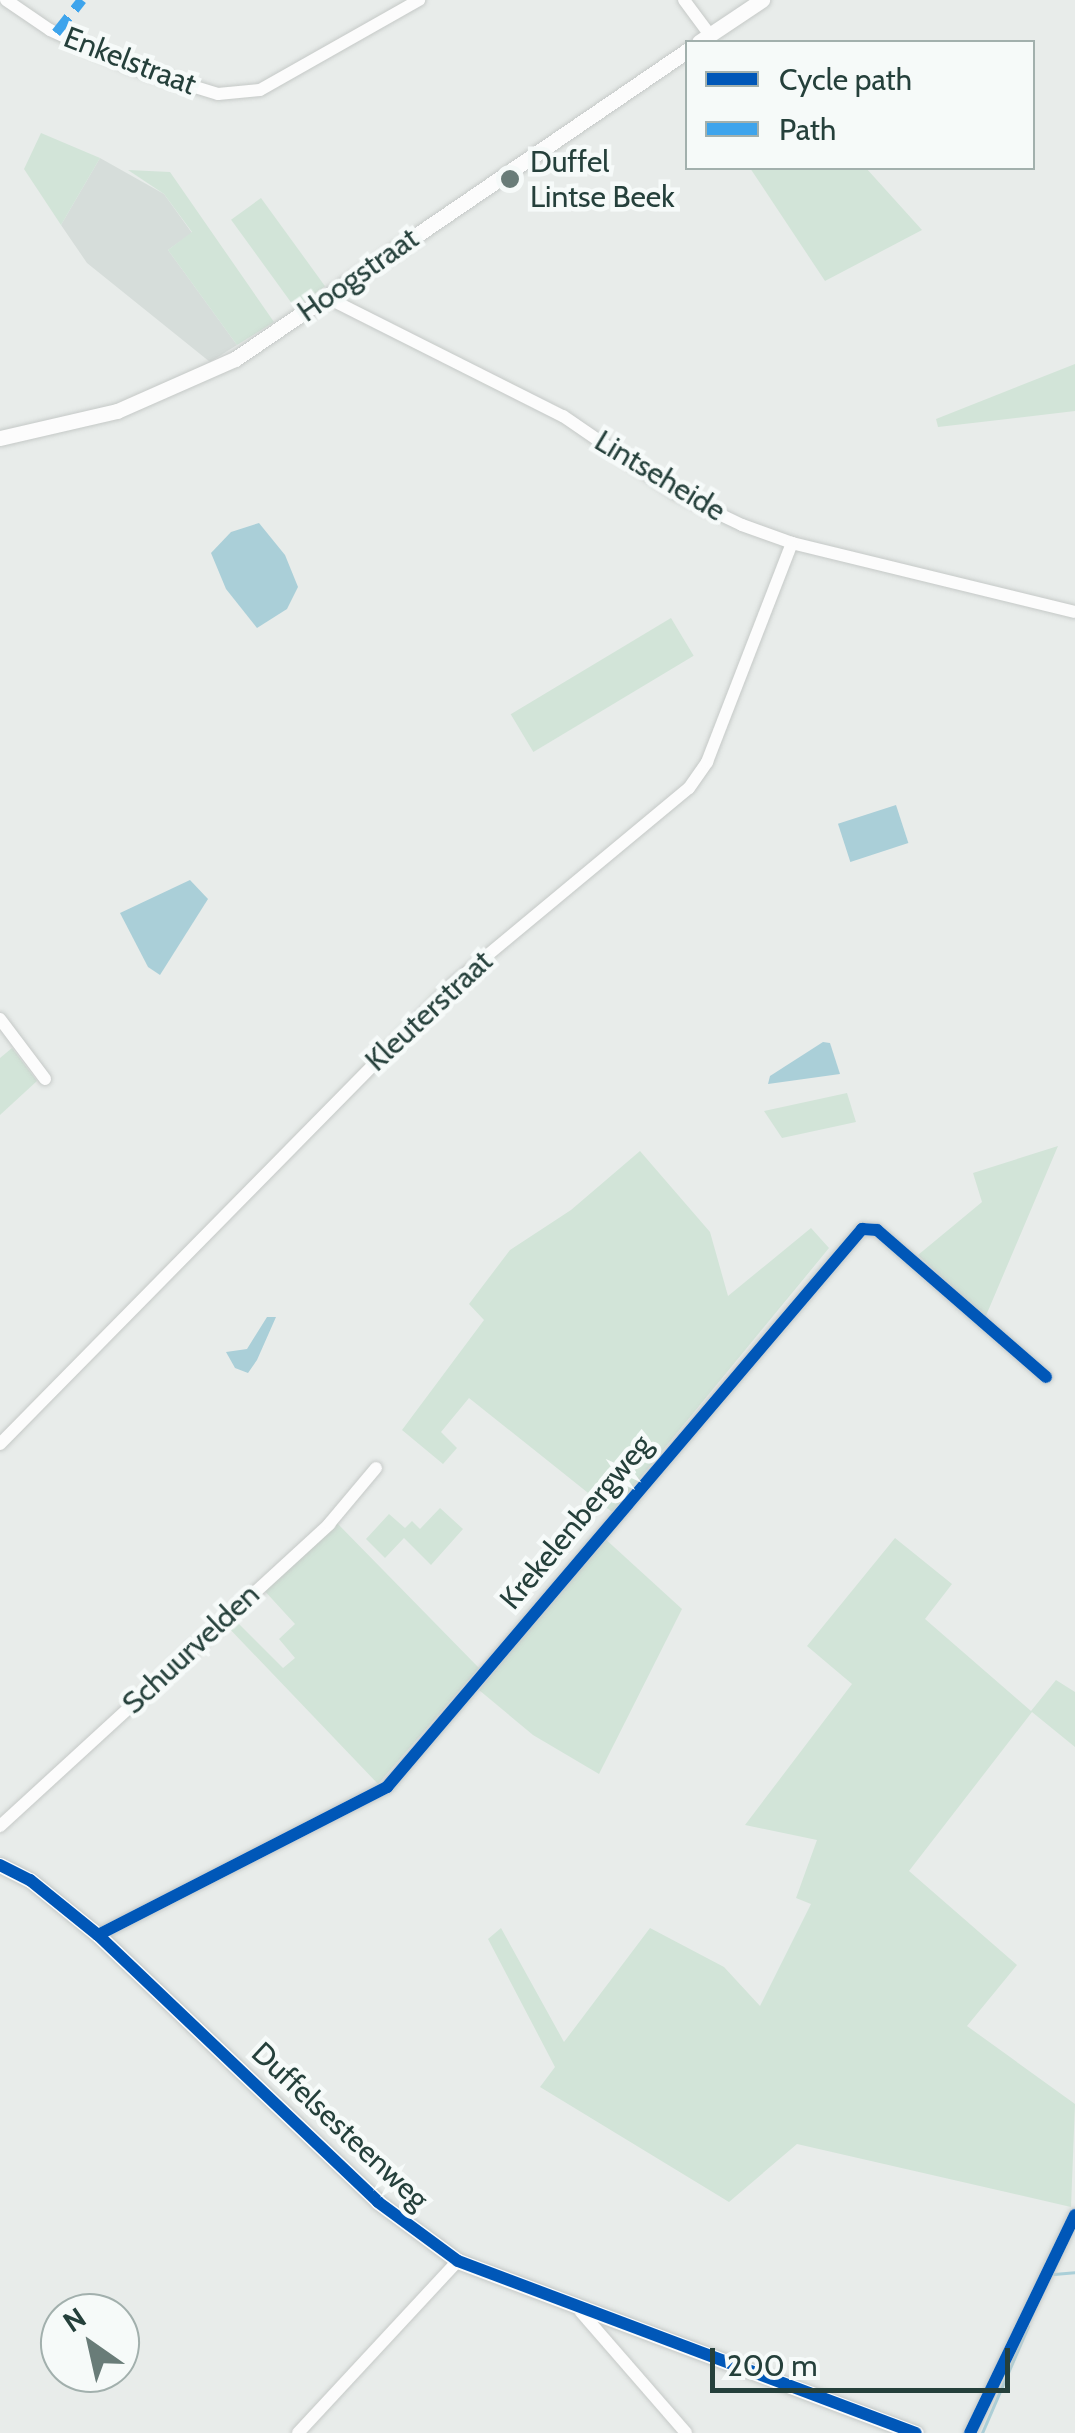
<!DOCTYPE html>
<style>
body{margin:0}
#map{position:relative;width:1075px;height:2433px;overflow:hidden;background:#e8ecea;font-family:Cabin,sans-serif}
div>[style]{position:absolute}
[style*='--x']{left:calc(var(--x)*1px);top:calc(var(--y)*1px);width:calc(var(--w)*1px);rotate:calc(var(--a)*1deg)}
.built>*{inset:0;background:#d6ddda}
.green>*{inset:0;background:#d2e4d8;transform-origin:0 0}
.water>*{inset:0;background:#aacfd8;transform-origin:0 0}
.stream>*{height:2.5px;margin:-1.25px;padding:0 1.25px;transform-origin:1.25px;border-radius:1.25px;background:#aacfd8}
.roads{filter:drop-shadow(0 0 2px #c5c9c7) drop-shadow(0 0 2px #c5c9c7)}
.minor>*{height:12px;margin:-6px;padding:0 6px;transform-origin:6px;border-radius:6px;background:#fcfcfc}
.tertiary>*{height:15px;margin:-7.5px;padding:0 7.5px;transform-origin:7.5px;border-radius:7.5px;background:#fcfcfc}
.quiet>*{height:10px;margin-top:-5px;transform-origin:0;background:repeating-linear-gradient(90deg,#3ea4ec 0 20px,transparent 0 30px)}
.cycleway>*{height:12px;margin:-6px;padding:0 6px;transform-origin:6px;border-radius:6px;background:#0057b8}
.dots>*{width:28px;height:28px;translate:-50% -50%;box-sizing:border-box;border:5px solid #f6faf9;border-radius:50%}
span{translate:-50% -50%;white-space:nowrap;text-align:center;line-height:1.15;-webkit-text-stroke:9px #f6faf9;paint-order:stroke}
.street-label{font-size:30px;color:#25403b}
.poi-label{font-size:30px;color:#25403b}
.left{translate:0 -50%;text-align:left}
.legend{position:absolute;left:685px;top:40px;width:350px;height:130px;box-sizing:border-box;background:#f6faf9;border:2px solid #a2b0ad;margin:0;padding:12px 18px;list-style:none;font-size:30px;color:#25403b}
.legend li{display:flex;align-items:center;gap:20px;height:50px}
.legend b{width:50px;border:2px solid #a2b0ad}
.north{position:absolute;left:40px;top:2293px;width:100px;height:100px;box-sizing:border-box;background:#f6faf9;border:2px solid #a2b0ad;border-radius:50%;rotate:326deg;font-size:28px;font-weight:700;line-height:40px;text-align:center;color:#25403b}
.north::after{content:'';display:block;margin:auto;width:35px;height:45px;background:#697c78;clip-path:polygon(50% 0,100% 100%,50% 72%,0 100%)}
.scale{position:absolute;left:710px;top:2348px;width:300px;height:45px;box-sizing:border-box;border:5px solid #25403b;border-top:0;padding-left:12px;font-size:30px;line-height:35px;white-space:nowrap;color:#25403b;-webkit-text-stroke:8px #f6faf9;paint-order:stroke}
</style>
<div id="map">
<div class="built">
<i style="clip-path:polygon(100px 158px,164px 194px,192px 233px,168px 250px,237px 345px,210px 362px,87px 263px,61px 225px)"></i>
</div>
<div class="green">
<i style="clip-path:polygon(41px 133px,100px 158px,61px 225px,24px 169px)"></i>
<i style="clip-path:polygon(750px 168px,866px 168px,922px 230px,825px 281px)"></i>
<i style="clip-path:polygon(128px 170px,170px 172px,274px 322px,237px 345px,168px 250px,192px 232px,164px 194px)"></i>
<i style="left:261px;top:198px;width:109px;height:37px;rotate:54deg"></i>
<i style="clip-path:polygon(1075px 364px,1075px 411px,938px 427px,936px 419px)"></i>
<i style="left:671px;top:618px;width:44px;height:187px;rotate:59deg"></i>
<i style="clip-path:polygon(12px 1048px,37px 1081px,0 1115px,0 1058px)"></i>
<i style="clip-path:polygon(847px 1093px,856px 1122px,782px 1138px,764px 1111px)"></i>
<i style="clip-path:polygon(1058px 1146px,985px 1318px,918px 1255px,982px 1202px,973px 1173px)"></i>
<i style="clip-path:polygon(640px 1151px,710px 1232px,728px 1296px,811px 1228px,829px 1248px,612px 1512px,469px 1398px,441px 1432px,457px 1448px,443px 1464px,402px 1430px,484px 1320px,469px 1304px,510px 1250px,571px 1210px)"></i>
<i style="clip-path:polygon(440px 1508px,463px 1529px,431px 1565px,404px 1538px,385px 1558px,366px 1539px,389px 1514px,405px 1528px,412px 1521px,420px 1529px)"></i>
<i style="clip-path:polygon(336px 1522px,479px 1668px,378px 1784px,225px 1624px,232px 1617px,283px 1668px,295px 1658px,279px 1639px,295px 1624px,262px 1588px)"></i>
<i style="clip-path:polygon(602px 1536px,682px 1609px,599px 1774px,533px 1735px,479px 1690px)"></i>
<i style="clip-path:polygon(895px 1538px,952px 1584px,925px 1619px,1031px 1711px,1056px 1680px,1075px 1692px,1075px 1747px,1032px 1712px,909px 1871px,1017px 1965px,967px 2026px,1075px 2104px,1071px 2207px,797px 2144px,729px 2202px,540px 2087px,555px 2067px,488px 1939px,501px 1928px,564px 2042px,650px 1928px,724px 1967px,760px 2006px,811px 1904px,796px 1898px,817px 1840px,745px 1825px,852px 1684px,807px 1646px)"></i>
</div>
<div class="water">
<i style="clip-path:polygon(259px 523px,285px 555px,298px 587px,287px 609px,257px 628px,226px 589px,211px 553px,231px 532px)"></i>
<i style="left:896px;top:805px;width:40px;height:61px;rotate:72deg"></i>
<i style="clip-path:polygon(190px 880px,208px 899px,160px 975px,148px 967px,120px 913px)"></i>
<i style="clip-path:polygon(823px 1042px,830px 1043px,840px 1074px,768px 1084px,770px 1076px)"></i>
<i style="clip-path:polygon(267px 1317px,276px 1317px,257px 1360px,248px 1373px,235px 1368px,226px 1352px,247px 1349px)"></i>
</div>
<div class="stream">
<i style="--x:1054;--y:2274;--w:21;--a:-5"></i>
<i style="--x:982;--y:2433;--w:116;--a:-66.7"></i>
</div>
<div class="roads">
<div class="minor">
<i style="--x:6;--y:0;--w:53;--a:34.3"></i>
<i style="--x:50;--y:30;--w:88;--a:24.8"></i>
<i style="--x:130;--y:67;--w:92;--a:17.1"></i>
<i style="--x:218;--y:94;--w:42;--a:-5.4"></i>
<i style="--x:260;--y:90;--w:183;--a:-29.5"></i>
<i style="--x:684;--y:0;--w:44;--a:53.4"></i>
<i style="--x:326;--y:297;--w:265;--a:26.7"></i>
<i style="--x:563;--y:416;--w:136;--a:34.5"></i>
<i style="--x:675;--y:493;--w:74;--a:25.5"></i>
<i style="--x:742;--y:525;--w:53;--a:19.8"></i>
<i style="--x:792;--y:543;--w:291;--a:13.7"></i>
<i style="--x:0;--y:1019;--w:75;--a:53.1"></i>
<i style="--x:0;--y:1444;--w:647;--a:-45.44"></i>
<i style="--x:454;--y:983;--w:305;--a:-39.7"></i>
<i style="--x:689;--y:788;--w:32;--a:-55"></i>
<i style="--x:707;--y:762;--w:235;--a:-68.8"></i>
<i style="--x:0;--y:1826;--w:447;--a:-42.5"></i>
<i style="--x:329;--y:1524;--w:73;--a:-50"></i>
<i style="--x:98;--y:1935;--w:325;--a:-27.1"></i>
<i style="--x:387;--y:1787;--w:733;--a:-49.59"></i>
<i style="--x:862;--y:1229;--w:15;--a:4"></i>
<i style="--x:877;--y:1230;--w:224;--a:41"></i>
<i style="--x:581;--y:2312;--w:160;--a:49"></i>
<i style="--x:298;--y:2433;--w:235;--a:-47.1"></i>
<i style="--x:970;--y:2433;--w:242;--a:-64.3"></i>
</div>
<div class="tertiary">
<i style="--x:699;--y:42;--w:76;--a:-33.7"></i>
<i style="--x:0;--y:438;--w:120;--a:-13"></i>
<i style="--x:117;--y:411;--w:129;--a:-23.8"></i>
<i style="--x:235;--y:359;--w:548;--a:-34.3"></i>
<i style="--x:0;--y:1865;--w:34;--a:27"></i>
<i style="--x:30;--y:1880;--w:87;--a:39"></i>
<i style="--x:98;--y:1935;--w:387;--a:43.6"></i>
<i style="--x:378;--y:2202;--w:99;--a:36.4"></i>
<i style="--x:458;--y:2261;--w:489;--a:20.6"></i>
</div>
</div>
<div class="quiet">
<i style="--x:56;--y:33;--w:42;--a:-51.8"></i>
</div>
<div class="cycleway">
<i style="--x:0;--y:1865;--w:34;--a:27"></i>
<i style="--x:30;--y:1880;--w:87;--a:39"></i>
<i style="--x:98;--y:1935;--w:387;--a:43.6"></i>
<i style="--x:378;--y:2202;--w:99;--a:36.4"></i>
<i style="--x:458;--y:2261;--w:489;--a:20.6"></i>
<i style="--x:98;--y:1935;--w:325;--a:-27.1"></i>
<i style="--x:387;--y:1787;--w:733;--a:-49.59"></i>
<i style="--x:862;--y:1229;--w:15;--a:4"></i>
<i style="--x:877;--y:1230;--w:224;--a:41"></i>
<i style="--x:970;--y:2433;--w:242;--a:-64.3"></i>
</div>
<div class="dots">
<i style="left:510px;top:179px;background:#697c78"></i>
</div>
<div class="street-label">
<span style="left:130px;top:61px;rotate:21deg">Enkelstraat</span>
<span style="left:358px;top:275px;rotate:-35deg">Hoogstraat</span>
<span style="left:660px;top:476px;rotate:31deg">Lintseheide</span>
<span style="left:429px;top:1011px;rotate:-43deg">Kleuterstraat</span>
<span style="left:576px;top:1522px;rotate:-50deg">Krekelenbergweg</span>
<span style="left:191px;top:1649px;rotate:-43deg">Schuurvelden</span>
<span style="left:340px;top:2126px;rotate:43deg">Duffelsesteenweg</span>
</div>
<div class="poi-label">
<span class="left" style="left:530px;top:179px">Duffel<br>Lintse Beek</span>
</div>
<ul class="legend">
<li><b style="height:12px;background:#0057b8"></b>Cycle path</li>
<li><b style="height:12px;background:#3ea4ec"></b>Path</li>
</ul>
<div class="north">N</div>
<div class="scale">200 m</div>
</div>
